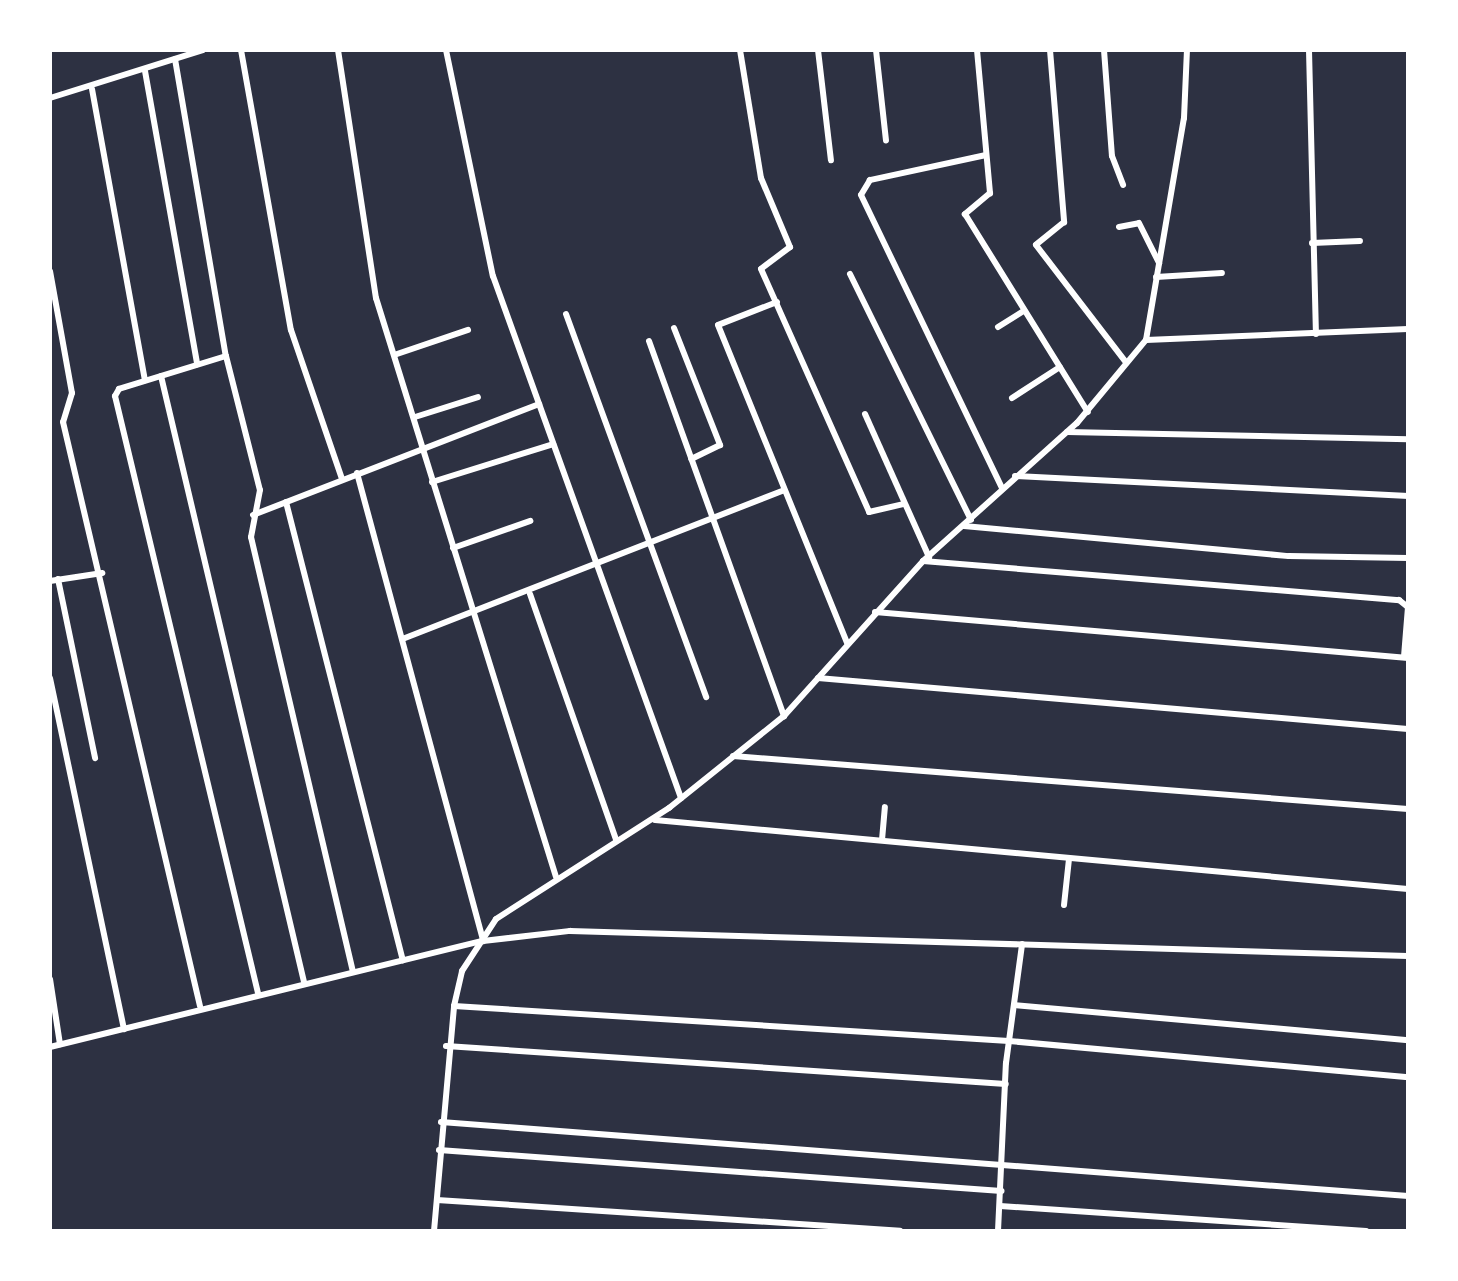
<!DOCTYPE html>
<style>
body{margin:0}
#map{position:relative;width:1458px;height:1281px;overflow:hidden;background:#2d3142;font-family:"Golos Text",sans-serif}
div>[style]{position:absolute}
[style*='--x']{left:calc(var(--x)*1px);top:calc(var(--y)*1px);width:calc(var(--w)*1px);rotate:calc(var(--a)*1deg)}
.minor>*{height:6px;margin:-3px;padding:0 3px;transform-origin:3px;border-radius:3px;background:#fff}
span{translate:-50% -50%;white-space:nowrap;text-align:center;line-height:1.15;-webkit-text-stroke:6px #fff;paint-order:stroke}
.frame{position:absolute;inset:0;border:52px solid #fff;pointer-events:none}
</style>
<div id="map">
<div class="minor">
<i style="--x:241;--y:50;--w:284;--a:79.9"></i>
<i style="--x:291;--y:330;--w:157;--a:71.1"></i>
<i style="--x:338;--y:50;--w:251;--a:81.3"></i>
<i style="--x:376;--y:298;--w:606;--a:72.73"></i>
<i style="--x:446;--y:50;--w:231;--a:78.3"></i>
<i style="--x:493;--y:276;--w:555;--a:70.19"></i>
<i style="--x:740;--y:50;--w:130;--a:80.7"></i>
<i style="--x:761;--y:178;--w:75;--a:67.2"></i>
<i style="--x:790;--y:247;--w:36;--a:143"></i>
<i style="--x:761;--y:269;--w:266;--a:66"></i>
<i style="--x:869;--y:512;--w:35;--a:-13"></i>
<i style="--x:818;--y:50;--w:111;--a:83.3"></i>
<i style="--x:876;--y:50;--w:91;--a:83.7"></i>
<i style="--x:977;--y:50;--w:144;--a:84.8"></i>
<i style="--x:990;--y:193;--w:33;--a:140"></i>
<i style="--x:965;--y:214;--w:233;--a:58.2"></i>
<i style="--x:1050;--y:50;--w:173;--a:85.3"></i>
<i style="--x:1064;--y:222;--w:36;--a:141"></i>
<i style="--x:1036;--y:245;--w:146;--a:52.5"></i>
<i style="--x:1104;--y:50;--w:106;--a:85.7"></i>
<i style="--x:1112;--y:156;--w:31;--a:69"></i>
<i style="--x:1309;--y:50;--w:284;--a:88.6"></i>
<i style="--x:175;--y:59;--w:301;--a:80.3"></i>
<i style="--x:226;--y:356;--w:138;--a:75.8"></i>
<i style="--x:260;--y:490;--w:48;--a:100.8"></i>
<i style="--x:251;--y:537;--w:446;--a:76.8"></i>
<i style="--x:145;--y:71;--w:298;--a:79.9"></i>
<i style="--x:92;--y:89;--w:296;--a:79.7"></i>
<i style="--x:50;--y:98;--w:160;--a:-17.4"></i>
<i style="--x:986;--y:155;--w:119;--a:167.8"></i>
<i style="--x:870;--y:180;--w:17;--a:121"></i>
<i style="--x:861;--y:195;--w:325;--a:64.3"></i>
<i style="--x:1119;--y:227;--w:20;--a:-11"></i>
<i style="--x:1139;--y:223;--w:45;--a:63.4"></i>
<i style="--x:1312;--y:243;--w:48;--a:-2.4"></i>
<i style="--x:50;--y:271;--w:124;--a:79.8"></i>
<i style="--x:72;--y:393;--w:30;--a:107"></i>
<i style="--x:63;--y:422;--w:600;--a:76.8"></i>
<i style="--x:850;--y:274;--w:274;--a:63.8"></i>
<i style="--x:1156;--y:277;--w:66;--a:-3.5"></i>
<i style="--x:777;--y:302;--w:63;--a:158.7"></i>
<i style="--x:718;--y:325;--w:343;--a:67.9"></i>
<i style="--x:566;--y:314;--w:408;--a:69.9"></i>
<i style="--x:998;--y:327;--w:31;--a:-32"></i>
<i style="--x:674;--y:328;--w:126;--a:68.5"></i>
<i style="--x:720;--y:445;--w:32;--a:154"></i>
<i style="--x:1146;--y:340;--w:262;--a:-2.4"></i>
<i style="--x:649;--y:341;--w:399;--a:70.2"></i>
<i style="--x:397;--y:354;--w:75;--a:-18.7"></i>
<i style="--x:226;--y:356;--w:112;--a:162.9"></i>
<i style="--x:119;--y:389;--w:8;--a:120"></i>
<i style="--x:115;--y:396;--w:614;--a:76.53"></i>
<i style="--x:161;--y:376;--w:623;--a:76.72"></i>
<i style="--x:1012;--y:398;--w:57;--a:-32.9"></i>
<i style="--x:865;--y:414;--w:157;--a:65.9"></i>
<i style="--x:415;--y:417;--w:66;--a:-17.6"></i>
<i style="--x:1067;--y:432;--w:341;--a:1.2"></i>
<i style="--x:357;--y:473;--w:485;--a:74.9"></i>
<i style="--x:1015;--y:476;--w:394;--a:2.9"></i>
<i style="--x:432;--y:482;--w:127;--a:-17.4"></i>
<i style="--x:286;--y:502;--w:473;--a:75.7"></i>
<i style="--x:253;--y:515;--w:307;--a:-21.2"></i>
<i style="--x:964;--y:526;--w:326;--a:5.3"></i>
<i style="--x:1289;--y:556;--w:119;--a:1"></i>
<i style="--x:453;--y:548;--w:82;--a:-19.3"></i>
<i style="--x:923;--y:561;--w:478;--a:4.7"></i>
<i style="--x:1399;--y:600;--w:11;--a:38"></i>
<i style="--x:1408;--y:607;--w:50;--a:94.6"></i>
<i style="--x:58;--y:579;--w:183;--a:78.3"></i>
<i style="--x:50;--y:581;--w:53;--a:-8.7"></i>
<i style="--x:530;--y:594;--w:261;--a:70.7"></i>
<i style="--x:875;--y:612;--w:535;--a:4.93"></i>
<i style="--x:405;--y:638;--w:406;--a:-21.3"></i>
<i style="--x:50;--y:678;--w:359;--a:78.1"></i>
<i style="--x:818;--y:678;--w:592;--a:4.94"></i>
<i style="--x:733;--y:756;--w:677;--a:4.49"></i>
<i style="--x:655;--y:820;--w:756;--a:5.24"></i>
<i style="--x:882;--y:840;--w:33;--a:-85"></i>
<i style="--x:1064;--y:905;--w:46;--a:-83.8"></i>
<i style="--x:50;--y:979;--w:66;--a:81.3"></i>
<i style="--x:1014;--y:1005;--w:396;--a:5.1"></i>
<i style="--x:454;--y:1006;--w:556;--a:3.61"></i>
<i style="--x:1009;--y:1041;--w:401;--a:5.2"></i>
<i style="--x:446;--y:1046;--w:561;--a:3.88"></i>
<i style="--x:50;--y:1047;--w:446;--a:-13.8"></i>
<i style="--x:483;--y:941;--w:88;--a:-6.6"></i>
<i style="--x:570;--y:931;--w:838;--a:1.71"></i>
<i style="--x:441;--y:1122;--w:970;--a:4.38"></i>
<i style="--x:439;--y:1150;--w:564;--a:4.17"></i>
<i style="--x:437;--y:1200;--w:464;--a:3.8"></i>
<i style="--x:1000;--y:1206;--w:367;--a:3.9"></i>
<i style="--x:434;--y:1231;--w:226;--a:-84.9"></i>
<i style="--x:454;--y:1006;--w:36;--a:-77"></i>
<i style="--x:462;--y:971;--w:62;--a:-56.8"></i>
<i style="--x:496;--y:919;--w:206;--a:-32.7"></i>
<i style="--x:669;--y:808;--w:147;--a:-38.7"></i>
<i style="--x:784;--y:716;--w:208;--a:-48.1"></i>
<i style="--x:923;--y:561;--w:207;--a:-41.9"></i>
<i style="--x:1077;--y:423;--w:108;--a:-50.3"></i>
<i style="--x:1146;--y:340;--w:225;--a:-80.3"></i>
<i style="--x:1184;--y:118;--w:68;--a:-87.5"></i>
<i style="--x:998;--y:1231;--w:168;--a:-87.3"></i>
<i style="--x:1006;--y:1063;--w:120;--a:-82.3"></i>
</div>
<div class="frame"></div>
</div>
